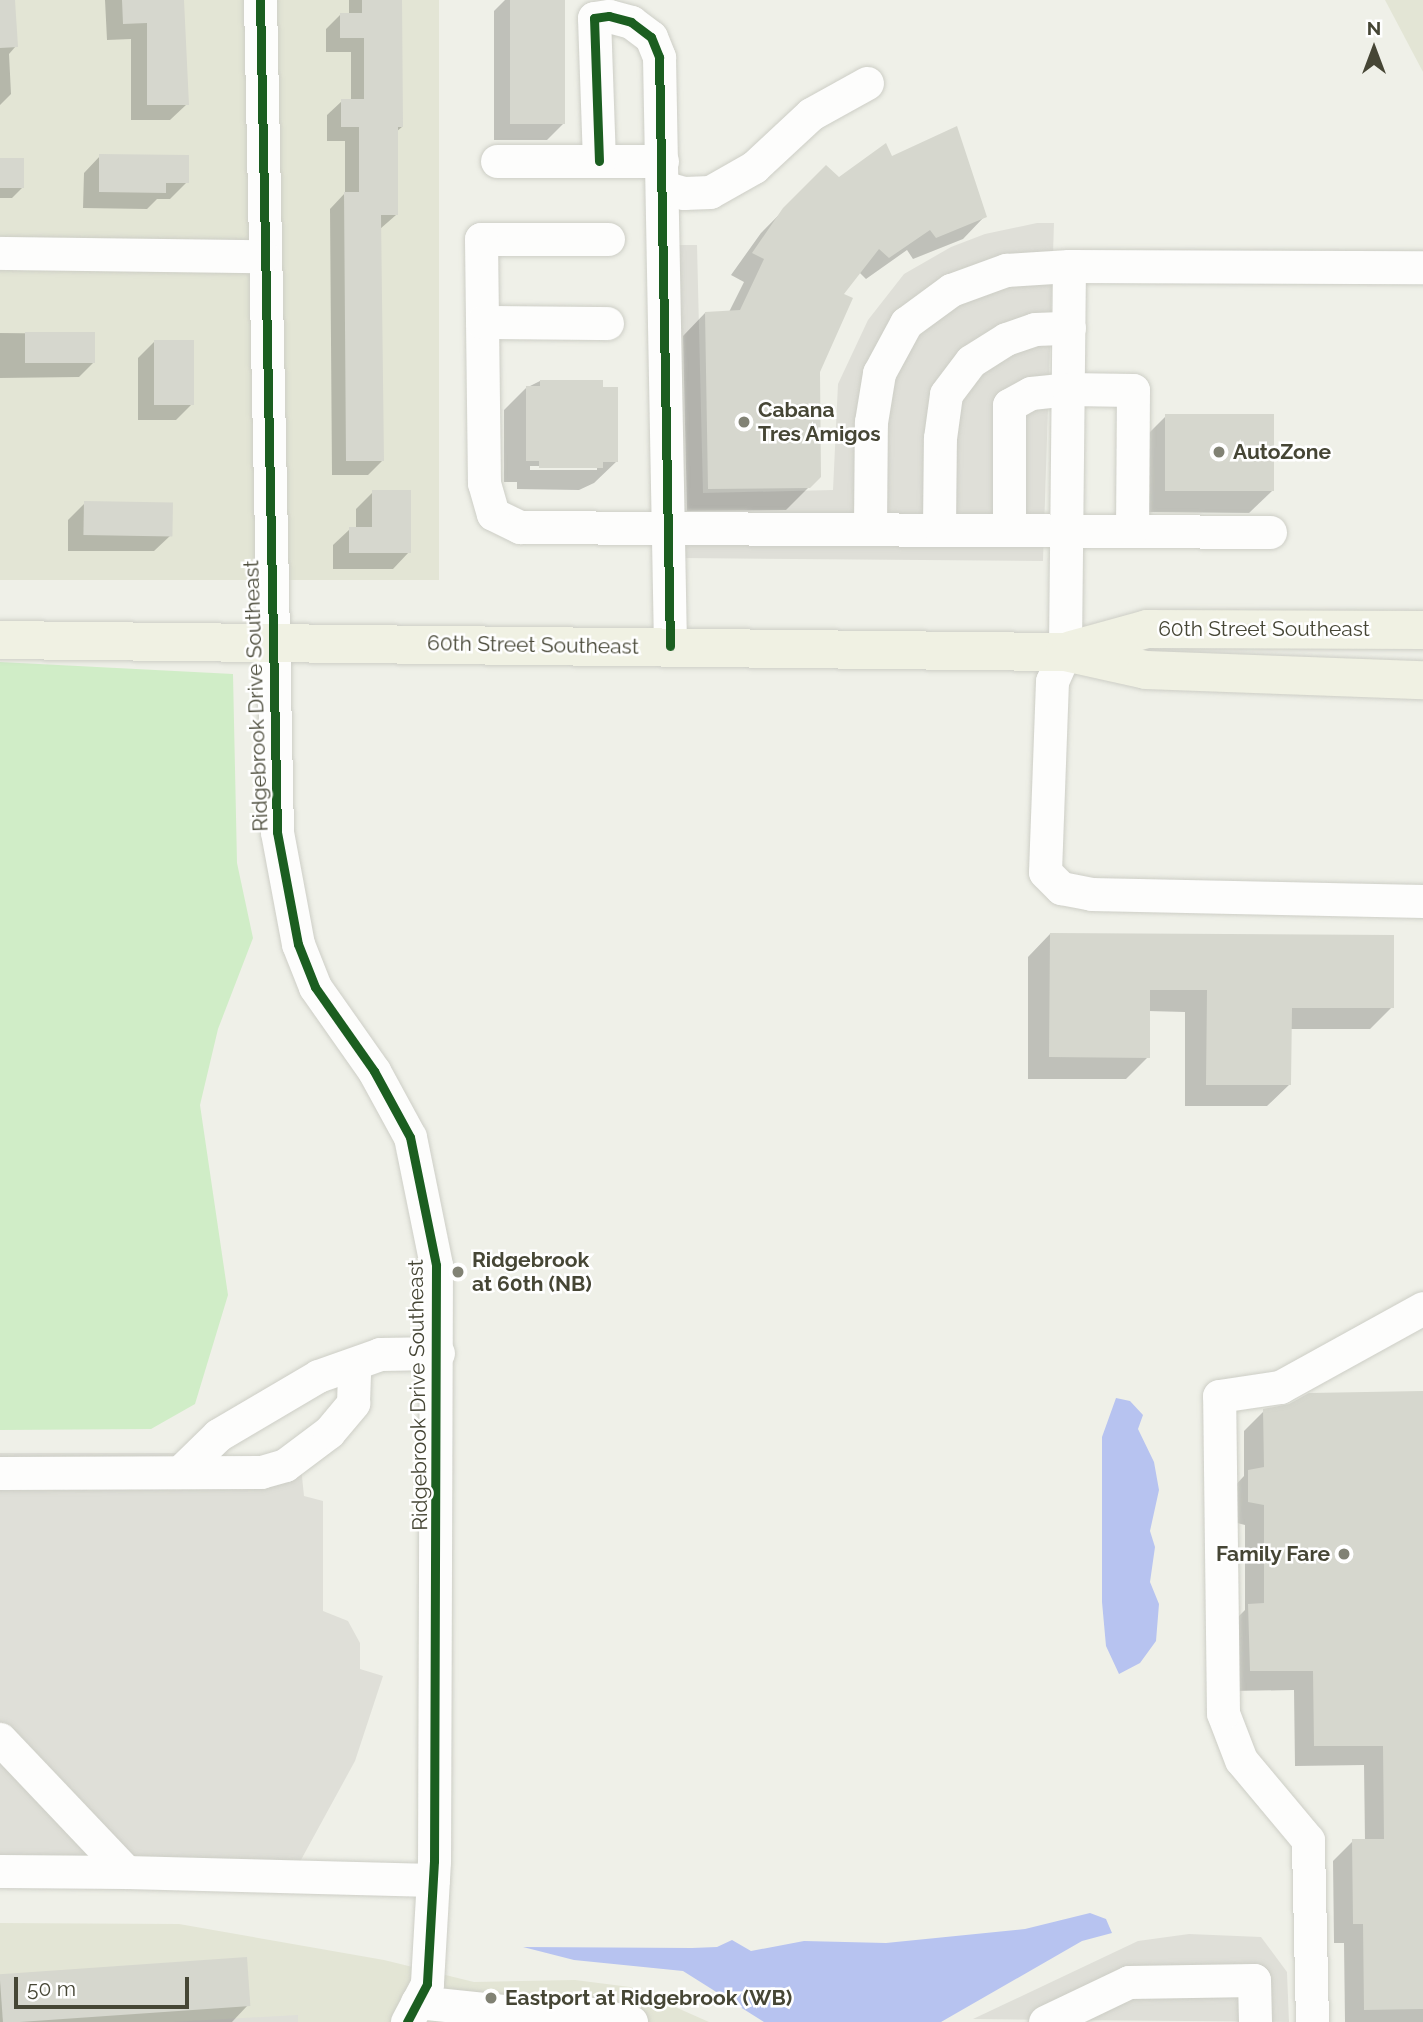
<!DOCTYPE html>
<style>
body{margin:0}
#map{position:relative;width:1423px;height:2022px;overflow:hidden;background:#eff0e8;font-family:Raleway,sans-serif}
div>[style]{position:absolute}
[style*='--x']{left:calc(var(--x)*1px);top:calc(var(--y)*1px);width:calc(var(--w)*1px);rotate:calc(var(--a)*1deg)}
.residential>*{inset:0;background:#e3e5d5;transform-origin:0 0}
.green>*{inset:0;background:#d0edc7}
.parking>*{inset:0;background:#dfdfd8}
.water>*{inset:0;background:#b7c3f0}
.shadow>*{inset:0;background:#0003}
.building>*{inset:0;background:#d6d7ce;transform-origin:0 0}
.roads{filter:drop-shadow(0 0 2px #cdcec6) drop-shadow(0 0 2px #cdcec6)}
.minor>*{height:33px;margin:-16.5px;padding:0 16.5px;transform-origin:16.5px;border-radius:16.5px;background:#fdfdfc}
.major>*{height:38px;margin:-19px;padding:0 19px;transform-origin:19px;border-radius:19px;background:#f0f1e3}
.cycleway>*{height:9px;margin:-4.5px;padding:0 4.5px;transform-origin:4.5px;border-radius:4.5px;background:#1b5e20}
.dots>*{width:19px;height:19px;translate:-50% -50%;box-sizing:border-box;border:4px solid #fff;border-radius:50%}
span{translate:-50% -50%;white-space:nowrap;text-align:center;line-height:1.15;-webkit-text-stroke:5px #fff;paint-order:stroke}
.poi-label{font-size:21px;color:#464635;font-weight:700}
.left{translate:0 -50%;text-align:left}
.right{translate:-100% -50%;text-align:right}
.street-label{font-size:21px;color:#464635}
.north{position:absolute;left:1339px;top:14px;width:70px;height:70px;-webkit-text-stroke:5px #fff;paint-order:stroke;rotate:0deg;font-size:19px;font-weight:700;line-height:28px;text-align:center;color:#464635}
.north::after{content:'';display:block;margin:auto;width:24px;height:32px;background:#464635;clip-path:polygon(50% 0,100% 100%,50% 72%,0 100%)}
.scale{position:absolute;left:14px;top:1977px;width:175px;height:32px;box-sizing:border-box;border:4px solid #464635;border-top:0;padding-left:9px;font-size:21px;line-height:24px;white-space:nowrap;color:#464635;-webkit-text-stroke:5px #fff;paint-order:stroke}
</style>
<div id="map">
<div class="residential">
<i style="left:0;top:0;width:439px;height:580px"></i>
<i style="clip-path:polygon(1385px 0,1423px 0,1423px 72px)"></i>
<i style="clip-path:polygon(0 1923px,179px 1924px,384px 1960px,474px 1982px,575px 1980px,630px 1987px,709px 2022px,0 2022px)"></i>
</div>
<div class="green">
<i style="clip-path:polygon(0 662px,233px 674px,237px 863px,253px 938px,218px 1029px,200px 1105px,228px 1295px,195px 1404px,151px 1429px,0 1430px)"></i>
</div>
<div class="parking">
<i style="clip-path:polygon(1037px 223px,1054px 223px,1043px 561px,682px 558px,675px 245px,697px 245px,703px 493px,833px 490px,838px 384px,868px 320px,904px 274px,951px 247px,985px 234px)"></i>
<i style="clip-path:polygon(0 1453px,173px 1453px,301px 1467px,304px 1496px,323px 1501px,323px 1611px,348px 1621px,360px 1643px,360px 1669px,383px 1676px,355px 1761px,284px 1891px,0 1888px)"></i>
<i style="clip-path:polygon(1189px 1934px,1261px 1937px,1287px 1972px,1289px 2022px,973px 2019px,1138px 1941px)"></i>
<i style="clip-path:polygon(298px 2015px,298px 2022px,171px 2022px)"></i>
</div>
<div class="water">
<i style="clip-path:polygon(1116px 1398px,1130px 1401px,1143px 1415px,1138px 1429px,1154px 1462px,1159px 1490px,1150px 1531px,1155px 1547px,1150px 1582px,1159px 1604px,1156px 1641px,1140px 1663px,1119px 1674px,1106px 1646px,1102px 1602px,1102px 1437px)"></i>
<i style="clip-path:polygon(1090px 1913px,1106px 1919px,1112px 1933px,1082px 1941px,941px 2022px,764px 2022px,683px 1971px,574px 1960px,523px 1947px,692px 1948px,717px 1947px,732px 1940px,751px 1951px,804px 1941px,886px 1943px,1025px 1929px)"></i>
</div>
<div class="shadow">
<i style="clip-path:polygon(105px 0,182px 0,187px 104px,170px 120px,131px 120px,131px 39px,107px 40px)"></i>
<i style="clip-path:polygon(349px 0,400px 0,402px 127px,396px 132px,396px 215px,380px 229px,382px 461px,368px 475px,332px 475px,330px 209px,345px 193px,345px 141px,327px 141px,327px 115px,342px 101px,351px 101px,351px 52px,326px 52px,326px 29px,340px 15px,349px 15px)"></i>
<i style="clip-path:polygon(505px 0,563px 0,563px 124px,547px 140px,494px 140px,494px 11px)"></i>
<i style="clip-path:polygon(0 14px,16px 46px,9px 54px,11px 94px,0 105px)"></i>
<i style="clip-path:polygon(100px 156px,187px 182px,170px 199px,157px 199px,147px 209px,83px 208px,84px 173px)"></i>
<i style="clip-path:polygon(891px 158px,985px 216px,963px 239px,913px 259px,907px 250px,866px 279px,859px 272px,841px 294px,818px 372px,819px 477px,786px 510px,687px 511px,683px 336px,705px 313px,729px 312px,744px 282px,731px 275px,761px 233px,826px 167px,839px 179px)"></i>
<i style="clip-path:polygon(0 160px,23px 187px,12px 198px,0 198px)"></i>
<i style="clip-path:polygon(0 333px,93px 334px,93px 363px,79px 377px,0 378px)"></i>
<i style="clip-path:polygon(155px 341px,192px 404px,176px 420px,138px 420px,138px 358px)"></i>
<i style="clip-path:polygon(evenodd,540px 381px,617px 461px,594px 483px,579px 490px,517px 489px,517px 482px,504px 482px,504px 410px,526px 388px,540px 381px,530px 466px,597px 466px,597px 470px,530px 470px,530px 466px)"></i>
<i style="clip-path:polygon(1166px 416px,1272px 491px,1249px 513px,1144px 512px,1144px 438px)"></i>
<i style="clip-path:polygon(373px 492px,409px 552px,393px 569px,333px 569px,333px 545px,350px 529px,356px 529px,356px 509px)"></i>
<i style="clip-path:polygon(85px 503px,171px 535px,154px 551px,68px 551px,68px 520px)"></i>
<i style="clip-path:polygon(1050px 934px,1392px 1007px,1370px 1029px,1290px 1029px,1290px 1084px,1267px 1106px,1185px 1106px,1185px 1012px,1148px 1011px,1148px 1057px,1126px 1079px,1028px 1079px,1028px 957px)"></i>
<i style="clip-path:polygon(1423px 1393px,1423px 2022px,1345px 2022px,1344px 1943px,1334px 1943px,1333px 1861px,1353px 1841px,1365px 1841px,1364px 1765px,1295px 1766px,1294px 1690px,1230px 1691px,1229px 1626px,1245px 1610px,1245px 1525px,1229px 1521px,1229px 1492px,1244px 1476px,1244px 1431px,1264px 1411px)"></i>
<i style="clip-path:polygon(0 1976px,248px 2005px,232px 2022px,0 2022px)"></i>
</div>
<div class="building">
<i style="clip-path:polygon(0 0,15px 0,18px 47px,0 48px)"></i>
<i style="clip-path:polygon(122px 0,184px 0,189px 105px,147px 105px,147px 23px,123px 24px)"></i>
<i style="clip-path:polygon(362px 0,402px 0,403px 127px,398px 127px,398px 215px,381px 215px,384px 461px,346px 461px,344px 192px,359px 192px,359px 127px,341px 127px,341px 99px,364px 99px,364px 38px,340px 38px,340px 13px,362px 13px)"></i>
<i style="left:510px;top:0;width:55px;height:124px"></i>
<i style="clip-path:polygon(957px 126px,987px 217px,936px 238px,930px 230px,889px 258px,879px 249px,844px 294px,853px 298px,820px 372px,821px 477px,810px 488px,708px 489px,705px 312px,740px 310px,764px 259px,752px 253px,783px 208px,826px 165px,839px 177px,886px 143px,892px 156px)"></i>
<i style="clip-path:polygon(99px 154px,189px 155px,189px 183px,166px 183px,166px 193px,99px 192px)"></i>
<i style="left:0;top:158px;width:24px;height:30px"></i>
<i style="left:25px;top:332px;width:70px;height:31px"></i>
<i style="left:154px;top:340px;width:40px;height:65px"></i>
<i style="clip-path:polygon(540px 380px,603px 380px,603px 387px,618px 387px,618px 462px,603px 462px,603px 468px,539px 468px,539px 461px,526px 461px,526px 386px,540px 386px)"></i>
<i style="left:1165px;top:414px;width:109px;height:77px"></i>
<i style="clip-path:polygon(372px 490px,411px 490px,411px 553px,349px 553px,349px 527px,372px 527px)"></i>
<i style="left:84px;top:501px;width:89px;height:34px;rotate:1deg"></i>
<i style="clip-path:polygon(1050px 933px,1394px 935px,1394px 1008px,1292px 1008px,1291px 1085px,1206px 1085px,1207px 990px,1150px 990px,1150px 1058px,1049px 1057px)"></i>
<i style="clip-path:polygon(1423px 1391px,1423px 2009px,1364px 2010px,1363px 1924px,1353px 1924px,1352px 1839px,1384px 1839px,1383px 1746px,1314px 1746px,1313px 1671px,1250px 1671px,1248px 1604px,1264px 1603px,1264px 1505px,1248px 1502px,1248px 1470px,1264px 1467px,1263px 1409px,1289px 1404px,1309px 1393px)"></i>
<i style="left:247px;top:1957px;width:49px;height:248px;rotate:86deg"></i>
</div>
<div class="roads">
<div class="minor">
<i style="--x:260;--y:0;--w:832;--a:88.83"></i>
<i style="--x:277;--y:832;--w:114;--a:79.4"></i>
<i style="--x:298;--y:944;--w:46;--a:68.4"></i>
<i style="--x:315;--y:987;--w:103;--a:54.9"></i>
<i style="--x:374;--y:1071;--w:75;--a:61.4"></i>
<i style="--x:410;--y:1137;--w:131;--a:78.5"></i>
<i style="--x:436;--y:1265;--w:596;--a:90.19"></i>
<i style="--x:434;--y:1861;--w:123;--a:93.3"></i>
<i style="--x:427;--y:1984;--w:43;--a:117.8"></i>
<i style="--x:497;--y:161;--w:165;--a:0"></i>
<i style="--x:599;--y:161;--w:143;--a:-92"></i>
<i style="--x:594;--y:18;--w:15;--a:-8"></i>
<i style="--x:609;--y:16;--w:23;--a:15"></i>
<i style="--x:631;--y:22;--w:25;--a:37"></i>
<i style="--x:651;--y:37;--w:22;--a:68"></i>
<i style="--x:659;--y:57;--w:589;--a:88.93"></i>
<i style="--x:663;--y:187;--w:22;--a:16"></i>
<i style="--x:684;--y:193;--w:26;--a:-2"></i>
<i style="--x:710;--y:192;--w:51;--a:-29.6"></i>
<i style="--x:754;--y:167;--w:78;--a:-42.9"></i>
<i style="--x:811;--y:114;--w:64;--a:-29"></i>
<i style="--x:608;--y:239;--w:127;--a:180"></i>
<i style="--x:481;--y:239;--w:244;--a:89.3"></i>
<i style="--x:484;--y:483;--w:32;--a:74"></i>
<i style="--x:493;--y:514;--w:30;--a:26"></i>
<i style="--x:520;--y:527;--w:750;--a:0.38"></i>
<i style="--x:0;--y:253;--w:263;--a:0.7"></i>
<i style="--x:1069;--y:266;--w:386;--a:90.6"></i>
<i style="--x:1065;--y:652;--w:32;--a:114"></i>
<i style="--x:1052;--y:681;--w:191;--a:92.1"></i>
<i style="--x:1045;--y:872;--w:23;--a:45"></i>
<i style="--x:1061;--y:888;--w:31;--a:11"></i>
<i style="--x:1091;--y:894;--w:332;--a:1.2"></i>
<i style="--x:482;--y:322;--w:125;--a:0.5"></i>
<i style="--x:870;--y:527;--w:105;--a:-89.5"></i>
<i style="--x:871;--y:422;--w:50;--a:-80.7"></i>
<i style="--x:879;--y:373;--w:57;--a:-61.6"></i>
<i style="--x:906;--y:323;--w:56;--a:-36.3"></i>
<i style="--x:951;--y:290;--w:59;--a:-20"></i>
<i style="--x:1006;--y:270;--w:63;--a:-3.6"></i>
<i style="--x:1069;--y:266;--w:354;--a:0.2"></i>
<i style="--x:939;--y:527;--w:89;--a:-89.4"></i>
<i style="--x:940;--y:438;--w:44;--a:-82.2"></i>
<i style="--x:946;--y:394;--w:41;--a:-52.9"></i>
<i style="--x:971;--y:361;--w:41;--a:-32.2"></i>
<i style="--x:1006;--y:339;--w:31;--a:-19"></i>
<i style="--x:1035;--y:329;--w:34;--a:-2"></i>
<i style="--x:1009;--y:527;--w:122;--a:-90"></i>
<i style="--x:1009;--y:405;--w:25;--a:-29"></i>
<i style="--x:1031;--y:393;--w:37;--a:-6"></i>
<i style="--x:1068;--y:389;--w:65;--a:0.9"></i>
<i style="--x:1133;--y:390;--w:139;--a:90.4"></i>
<i style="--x:180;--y:1472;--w:53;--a:-44.2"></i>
<i style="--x:218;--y:1435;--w:116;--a:-30.5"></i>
<i style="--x:318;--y:1376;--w:66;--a:-19.5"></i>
<i style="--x:380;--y:1354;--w:58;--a:-1"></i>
<i style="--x:0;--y:1473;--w:261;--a:-0.2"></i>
<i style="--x:261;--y:1472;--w:25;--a:-16"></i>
<i style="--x:285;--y:1465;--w:55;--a:-36.9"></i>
<i style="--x:329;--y:1432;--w:38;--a:-50"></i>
<i style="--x:353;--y:1403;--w:37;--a:-88"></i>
<i style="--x:0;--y:1739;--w:183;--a:46.5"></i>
<i style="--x:126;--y:1872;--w:307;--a:1.5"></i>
<i style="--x:0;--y:1871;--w:126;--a:0.5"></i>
<i style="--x:417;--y:2002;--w:108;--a:5.9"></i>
<i style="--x:524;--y:2013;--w:62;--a:0"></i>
<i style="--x:586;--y:2013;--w:46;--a:11.3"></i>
<i style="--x:1045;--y:2022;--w:93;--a:-25.5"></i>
<i style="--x:1129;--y:1982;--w:125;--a:-0.9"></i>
<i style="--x:1254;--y:1980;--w:42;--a:88.6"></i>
<i style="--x:1312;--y:2022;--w:182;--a:-91.3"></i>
<i style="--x:1308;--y:1840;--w:104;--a:-129.9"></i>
<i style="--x:1241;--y:1760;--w:50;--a:-111"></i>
<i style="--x:1223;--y:1713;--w:317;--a:-90.7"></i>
<i style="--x:1219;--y:1396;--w:62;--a:-8.4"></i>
<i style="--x:1280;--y:1387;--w:163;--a:-28.9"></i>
</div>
<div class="major">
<i style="--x:0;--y:640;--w:1065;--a:0.65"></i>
<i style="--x:1065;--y:652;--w:83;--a:12.5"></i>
<i style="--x:1146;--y:670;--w:277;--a:2.1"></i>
<i style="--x:1071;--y:650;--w:79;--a:-15.4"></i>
<i style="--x:1147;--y:629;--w:276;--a:0.2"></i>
</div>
</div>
<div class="cycleway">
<i style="--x:260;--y:0;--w:832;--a:88.83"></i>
<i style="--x:277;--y:832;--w:114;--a:79.4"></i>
<i style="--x:298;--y:944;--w:46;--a:68.4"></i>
<i style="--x:315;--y:987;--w:103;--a:54.9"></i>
<i style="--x:374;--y:1071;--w:75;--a:61.4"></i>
<i style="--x:410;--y:1137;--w:131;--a:78.5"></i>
<i style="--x:436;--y:1265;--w:596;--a:90.19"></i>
<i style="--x:434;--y:1861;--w:123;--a:93.3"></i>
<i style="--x:427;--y:1984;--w:43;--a:117.8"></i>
<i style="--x:599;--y:161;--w:143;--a:-92"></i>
<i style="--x:594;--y:18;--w:15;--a:-8"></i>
<i style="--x:609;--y:16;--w:23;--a:15"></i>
<i style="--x:631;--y:22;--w:25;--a:37"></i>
<i style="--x:651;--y:37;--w:22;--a:68"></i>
<i style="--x:659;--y:57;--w:589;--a:88.93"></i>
</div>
<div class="dots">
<i style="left:744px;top:422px;background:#818274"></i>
<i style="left:1219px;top:452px;background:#818274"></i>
<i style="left:458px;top:1272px;background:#818274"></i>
<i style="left:1344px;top:1554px;background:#818274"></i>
<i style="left:491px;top:1998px;background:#818274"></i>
</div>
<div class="poi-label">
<span class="left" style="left:758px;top:422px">Cabana<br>Tres Amigos</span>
<span class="left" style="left:1233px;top:452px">AutoZone</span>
<span class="left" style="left:472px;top:1272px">Ridgebrook<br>at 60th (NB)</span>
<span class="right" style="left:1330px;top:1554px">Family Fare</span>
<span class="left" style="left:505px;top:1998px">Eastport at Ridgebrook (WB)</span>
</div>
<div class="street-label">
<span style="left:1264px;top:629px">60th Street Southeast</span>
<span style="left:533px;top:645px;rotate:1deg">60th Street Southeast</span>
<span style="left:256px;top:696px;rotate:-92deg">Ridgebrook Drive Southeast</span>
<span style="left:418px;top:1395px;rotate:-91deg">Ridgebrook Drive Southeast</span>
</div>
<div class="north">N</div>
<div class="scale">50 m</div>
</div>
